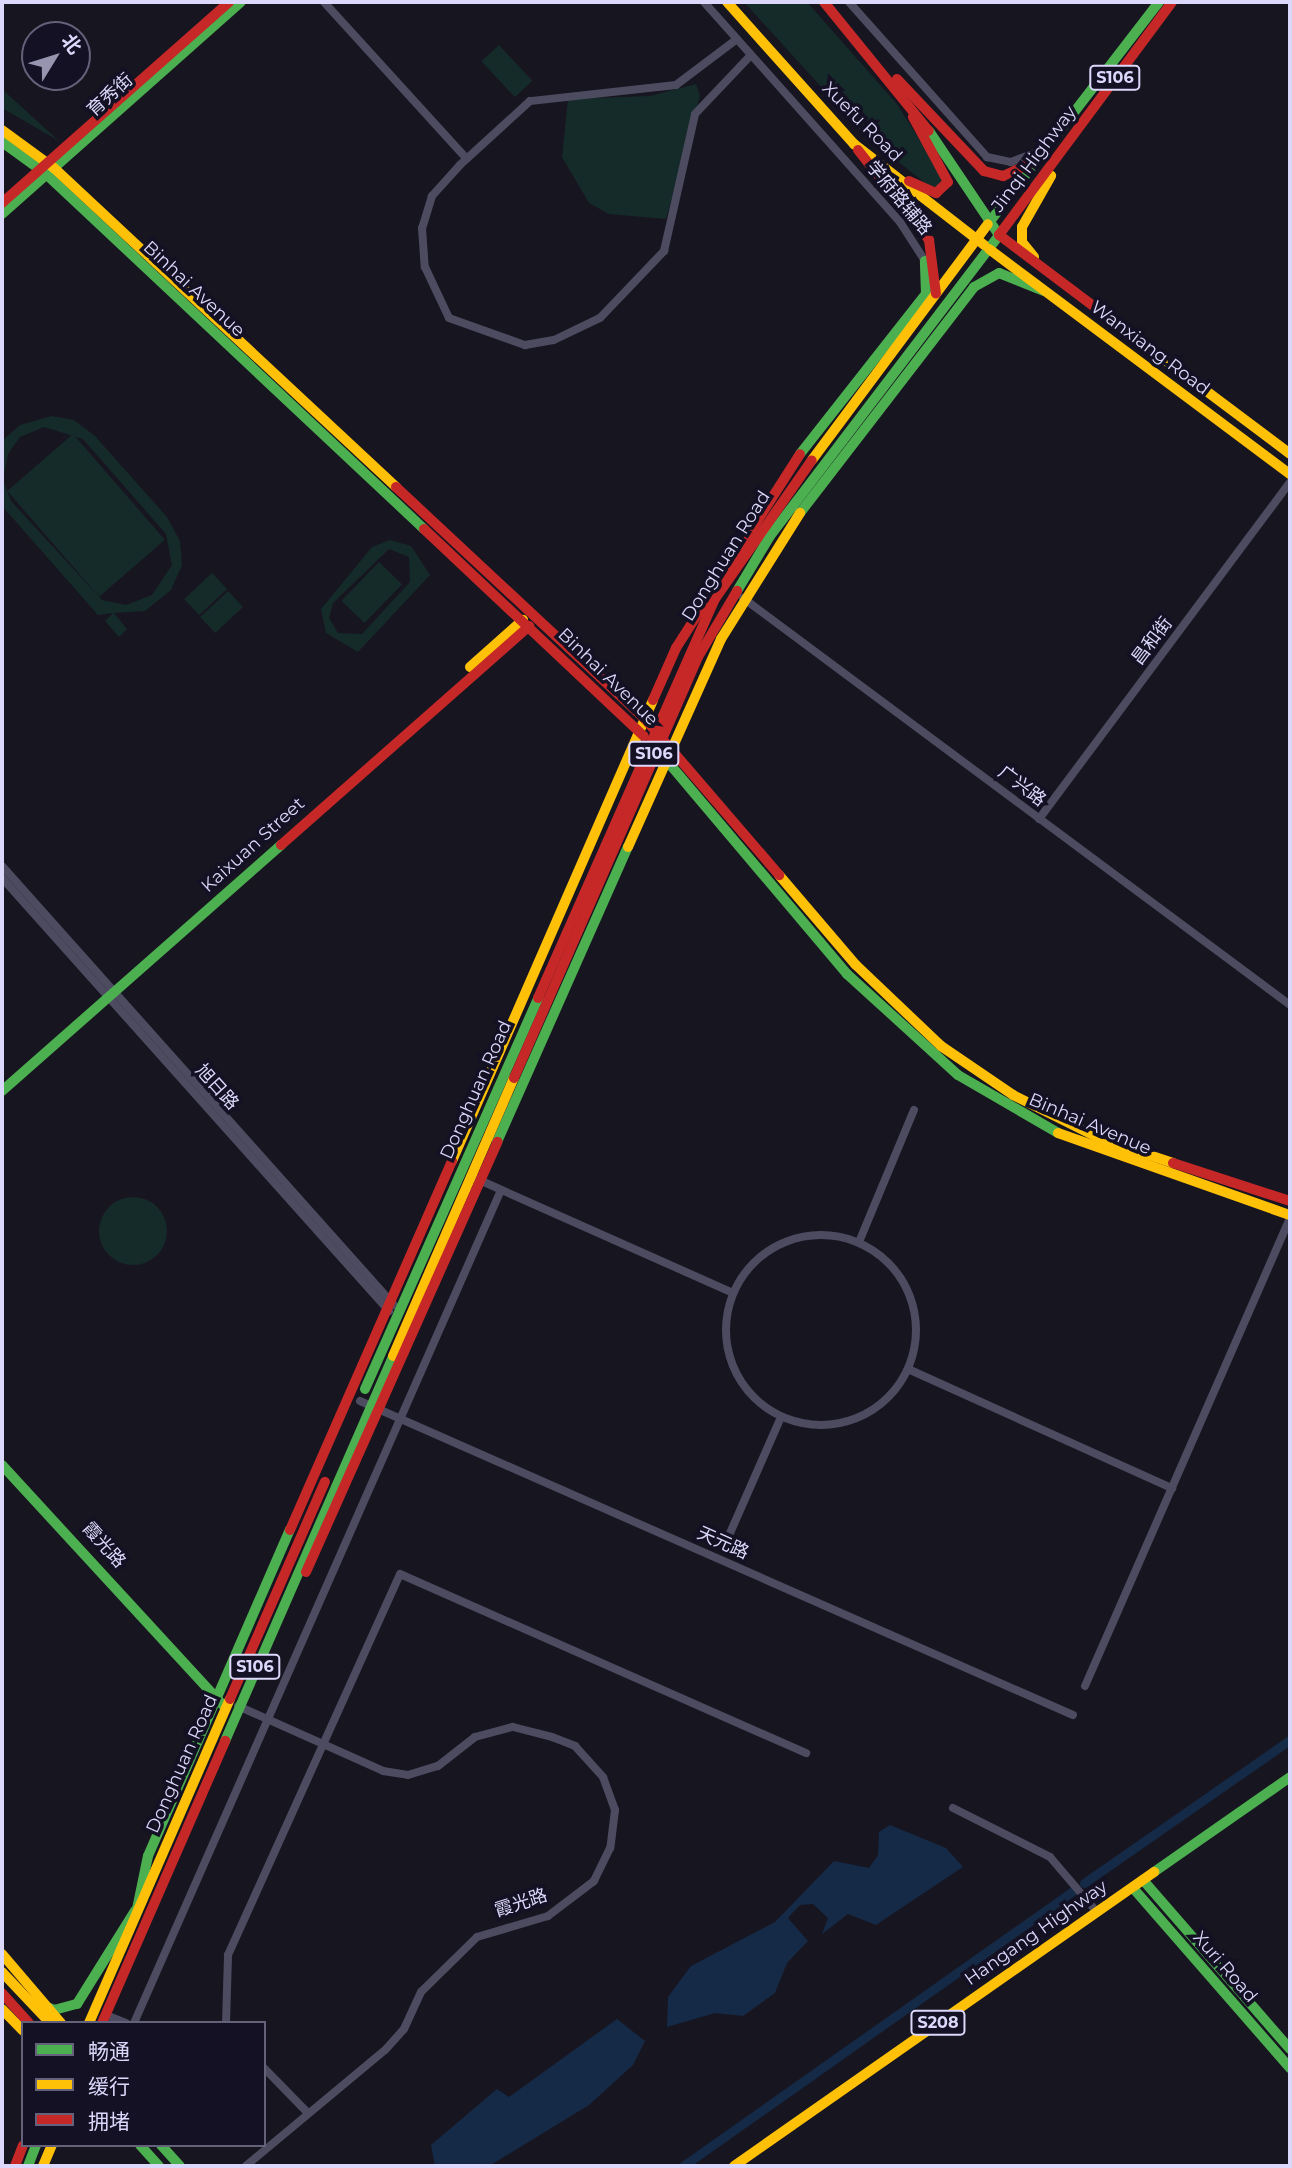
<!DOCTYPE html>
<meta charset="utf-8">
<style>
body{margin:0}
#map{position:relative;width:1292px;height:2168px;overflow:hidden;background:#171520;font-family:Montserrat,"Noto Sans SC",sans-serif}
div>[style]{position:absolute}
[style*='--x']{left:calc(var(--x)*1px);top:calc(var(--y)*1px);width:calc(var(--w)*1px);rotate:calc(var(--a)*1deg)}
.green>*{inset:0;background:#152b2a;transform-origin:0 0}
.round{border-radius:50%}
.water>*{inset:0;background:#152a46}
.canal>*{height:9px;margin:-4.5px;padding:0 4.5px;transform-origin:4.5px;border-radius:4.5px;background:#152a46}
.street>*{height:8px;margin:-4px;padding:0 4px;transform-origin:4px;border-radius:4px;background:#4c4b60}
.street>.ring{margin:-4px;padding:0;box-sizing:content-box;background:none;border:8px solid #4c4b60;border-radius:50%}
.fast>*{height:10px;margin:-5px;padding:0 5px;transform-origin:5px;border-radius:5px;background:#4caf50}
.slow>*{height:10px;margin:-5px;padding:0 5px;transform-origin:5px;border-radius:5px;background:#ffc107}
.jam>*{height:10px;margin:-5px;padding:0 5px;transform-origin:5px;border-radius:5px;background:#c62828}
span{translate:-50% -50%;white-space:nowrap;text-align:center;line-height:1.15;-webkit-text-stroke:7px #141124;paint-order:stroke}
.shield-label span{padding:2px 5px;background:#141124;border:2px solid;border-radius:5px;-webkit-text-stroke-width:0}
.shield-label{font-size:16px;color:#dbd8fb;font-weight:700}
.street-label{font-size:18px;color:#dbd8fb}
.frame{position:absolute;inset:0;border:4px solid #dbd8fb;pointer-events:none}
.legend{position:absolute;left:21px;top:2021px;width:245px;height:126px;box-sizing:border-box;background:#141124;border:2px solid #64617a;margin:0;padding:9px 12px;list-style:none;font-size:21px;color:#dbd8fb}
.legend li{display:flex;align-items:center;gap:14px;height:35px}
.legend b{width:35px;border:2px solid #64617a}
.north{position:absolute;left:21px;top:21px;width:70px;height:70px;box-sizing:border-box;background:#141124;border:2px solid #64617a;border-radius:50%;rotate:52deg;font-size:19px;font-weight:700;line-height:28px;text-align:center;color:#dbd8fb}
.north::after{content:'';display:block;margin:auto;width:24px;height:32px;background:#9694ae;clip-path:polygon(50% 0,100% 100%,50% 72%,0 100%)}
</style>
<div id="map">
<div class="green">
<i style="clip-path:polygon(744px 2px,807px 2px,897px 104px,942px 176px,941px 186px,931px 188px,864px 134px)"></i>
<i style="left:499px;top:45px;width:49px;height:24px;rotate:47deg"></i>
<i style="clip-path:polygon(696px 84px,700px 96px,666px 219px,609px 214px,589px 203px,562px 157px,568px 99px,650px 96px)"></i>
<i style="clip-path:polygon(2px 89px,59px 141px,2px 108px)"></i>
<i style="clip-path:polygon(evenodd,52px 416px,74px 420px,95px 436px,167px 517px,180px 541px,182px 565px,171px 590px,145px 611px,114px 613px,127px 629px,119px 637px,105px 621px,113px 613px,98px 615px,2px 506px,2px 441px,20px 425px,52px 416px,44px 427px,83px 439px,166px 534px,172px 565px,152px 595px,126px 605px,102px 600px,11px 501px,3px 480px,8px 454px,20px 437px,44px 427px)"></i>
<i style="left:73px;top:434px;width:140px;height:87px;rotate:49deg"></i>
<i style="clip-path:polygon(evenodd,390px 540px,411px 546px,430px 575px,358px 652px,326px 633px,321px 609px,372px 547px,390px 540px,389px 549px,409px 557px,410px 582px,362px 634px,338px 633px,329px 618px,333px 603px,389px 549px)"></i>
<i style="left:379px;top:562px;width:32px;height:54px;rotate:44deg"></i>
<i style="left:212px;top:573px;width:22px;height:38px;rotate:47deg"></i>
<i style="left:228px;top:591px;width:22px;height:38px;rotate:47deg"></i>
<i class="round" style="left:99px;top:1197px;width:68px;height:68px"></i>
</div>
<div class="water">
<i style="clip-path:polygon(890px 1825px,946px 1848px,963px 1867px,876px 1925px,848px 1914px,822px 1934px,828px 1918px,813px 1904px,800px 1905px,788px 1918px,808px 1941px,787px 1963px,775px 1993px,743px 2016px,715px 2013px,667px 2027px,668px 1997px,691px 1966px,775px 1922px,834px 1861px,869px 1868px,878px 1855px,879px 1832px)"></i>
<i style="clip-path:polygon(617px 2019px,645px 2041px,633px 2065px,589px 2105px,489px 2166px,435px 2166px,431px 2145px,497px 2089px,509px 2097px)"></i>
</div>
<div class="canal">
<i style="--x:1084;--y:1883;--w:251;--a:-34.8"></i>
<i style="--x:683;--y:2166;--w:480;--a:-35.2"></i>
</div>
<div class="street">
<i style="--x:324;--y:2;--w:212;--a:47.7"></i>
<i style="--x:704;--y:2;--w:295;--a:48.3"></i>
<i style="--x:900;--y:222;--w:46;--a:57.3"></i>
<i style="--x:849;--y:2;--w:208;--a:48.3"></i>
<i style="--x:987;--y:157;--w:25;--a:12"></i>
<i style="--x:1011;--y:162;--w:34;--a:-21"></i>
<i style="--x:737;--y:39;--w:76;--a:143"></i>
<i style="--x:676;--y:85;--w:147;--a:173.7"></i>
<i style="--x:530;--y:101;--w:95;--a:137.6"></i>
<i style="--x:460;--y:165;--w:42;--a:132.1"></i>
<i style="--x:432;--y:196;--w:34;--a:107"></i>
<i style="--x:422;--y:228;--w:39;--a:86"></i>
<i style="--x:425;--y:267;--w:56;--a:64.8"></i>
<i style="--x:449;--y:318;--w:81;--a:19.6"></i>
<i style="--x:525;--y:345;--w:29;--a:-10"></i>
<i style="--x:554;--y:340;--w:51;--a:-25.6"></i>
<i style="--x:600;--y:318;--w:93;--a:-46.3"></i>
<i style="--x:664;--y:251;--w:140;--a:-77.2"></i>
<i style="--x:695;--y:114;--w:81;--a:-46.5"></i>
<i style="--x:743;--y:598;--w:682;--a:36.65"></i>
<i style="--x:1039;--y:819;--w:420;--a:-53.3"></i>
<i style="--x:2;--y:866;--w:589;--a:48.24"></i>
<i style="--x:2;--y:878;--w:581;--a:48.21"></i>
<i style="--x:477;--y:1179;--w:280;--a:24"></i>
<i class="ring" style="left:726px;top:1235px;width:182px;height:182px"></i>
<i style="--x:859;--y:1242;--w:143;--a:-67.4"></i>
<i style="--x:908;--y:1369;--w:290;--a:24.3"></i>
<i style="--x:360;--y:1401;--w:779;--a:23.77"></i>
<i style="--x:727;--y:1540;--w:134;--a:-66.3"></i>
<i style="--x:1085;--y:1686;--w:511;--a:-66.34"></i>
<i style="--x:238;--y:1706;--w:159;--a:24.1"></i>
<i style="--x:383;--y:1771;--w:25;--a:9"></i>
<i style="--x:408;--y:1775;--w:31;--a:-17"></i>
<i style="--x:438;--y:1766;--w:47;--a:-38.1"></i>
<i style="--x:475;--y:1737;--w:39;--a:-15"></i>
<i style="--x:513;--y:1727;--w:40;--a:14.4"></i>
<i style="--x:552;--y:1737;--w:25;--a:21"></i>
<i style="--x:575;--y:1746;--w:42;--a:47.9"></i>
<i style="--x:603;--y:1777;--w:35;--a:70"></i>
<i style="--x:615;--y:1810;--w:38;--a:97"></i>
<i style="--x:610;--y:1848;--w:37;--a:116"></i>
<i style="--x:594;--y:1881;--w:58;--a:142.7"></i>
<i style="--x:548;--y:1916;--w:74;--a:163.5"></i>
<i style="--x:477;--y:1937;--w:78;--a:135.5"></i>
<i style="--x:421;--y:1992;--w:41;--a:114.7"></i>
<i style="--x:404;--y:2029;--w:28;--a:132"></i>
<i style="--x:385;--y:2050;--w:181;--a:140.2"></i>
<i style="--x:953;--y:1808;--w:109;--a:26.8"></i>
<i style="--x:1050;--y:1857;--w:72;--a:49.5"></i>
<i style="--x:106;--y:2015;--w:22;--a:22"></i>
<i style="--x:134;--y:2023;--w:910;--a:-66.22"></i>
<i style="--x:226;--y:2023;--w:68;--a:-88.3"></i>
<i style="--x:228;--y:1955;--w:418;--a:-65.7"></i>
<i style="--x:400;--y:1574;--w:444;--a:23.8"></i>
<i style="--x:264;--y:2068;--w:62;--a:45.7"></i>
</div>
<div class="fast">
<i style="--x:2;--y:142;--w:54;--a:36"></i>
<i style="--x:46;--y:174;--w:519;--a:43.2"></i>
<i style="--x:2;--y:214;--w:319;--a:-41.6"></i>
<i style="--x:988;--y:224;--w:280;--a:-52.4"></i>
<i style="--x:800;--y:454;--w:204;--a:-51.8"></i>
<i style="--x:926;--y:294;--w:33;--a:-92"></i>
<i style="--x:800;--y:513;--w:285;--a:-52.4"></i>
<i style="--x:974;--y:287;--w:29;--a:-29"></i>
<i style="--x:999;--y:273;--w:48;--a:21.8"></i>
<i style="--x:737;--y:591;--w:64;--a:-59"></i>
<i style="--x:770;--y:536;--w:378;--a:-52.7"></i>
<i style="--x:999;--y:235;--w:125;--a:-123.9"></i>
<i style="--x:662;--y:755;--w:287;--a:49.8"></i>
<i style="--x:847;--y:974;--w:150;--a:42.3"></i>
<i style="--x:958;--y:1075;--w:116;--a:30.1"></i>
<i style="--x:2;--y:1091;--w:372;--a:-41.4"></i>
<i style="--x:497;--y:1142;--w:323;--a:-66.1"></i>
<i style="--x:365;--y:1389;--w:428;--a:-66.1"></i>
<i style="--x:2;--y:1465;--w:325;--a:47.4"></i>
<i style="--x:225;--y:1741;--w:420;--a:-66.4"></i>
<i style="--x:1154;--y:1872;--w:166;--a:-34.9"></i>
<i style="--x:1143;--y:1880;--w:224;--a:49"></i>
<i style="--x:1133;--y:1888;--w:239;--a:48.9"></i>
<i style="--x:137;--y:1909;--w:54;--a:-78.3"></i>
<i style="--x:148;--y:1856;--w:356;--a:-66.5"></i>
<i style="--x:32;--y:2001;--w:24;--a:22"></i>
<i style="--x:54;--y:2010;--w:24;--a:-15"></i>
<i style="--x:77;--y:2004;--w:110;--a:-58.1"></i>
<i style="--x:140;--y:2145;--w:28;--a:48"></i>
<i style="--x:161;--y:2145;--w:28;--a:48"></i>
<i style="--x:28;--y:2166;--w:22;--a:-69"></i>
</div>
<div class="slow">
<i style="--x:727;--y:2;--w:191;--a:48.2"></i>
<i style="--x:854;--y:144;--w:165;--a:37.8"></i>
<i style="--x:2;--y:130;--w:64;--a:36.2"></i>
<i style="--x:54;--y:168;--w:468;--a:43"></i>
<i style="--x:989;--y:249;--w:376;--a:36.8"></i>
<i style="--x:1034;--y:257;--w:19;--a:-129"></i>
<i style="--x:1022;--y:242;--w:15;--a:-90"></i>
<i style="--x:1022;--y:227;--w:59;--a:-60.4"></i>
<i style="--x:1161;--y:357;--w:161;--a:36.9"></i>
<i style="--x:812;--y:460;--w:294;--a:-53.3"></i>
<i style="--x:470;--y:667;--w:71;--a:-41.6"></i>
<i style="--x:628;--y:847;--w:228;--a:-65.9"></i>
<i style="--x:721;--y:639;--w:149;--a:-57.9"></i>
<i style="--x:779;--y:875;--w:118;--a:49.5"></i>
<i style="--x:856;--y:965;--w:117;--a:43.6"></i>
<i style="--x:941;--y:1046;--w:87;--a:34.2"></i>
<i style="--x:1013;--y:1095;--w:98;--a:26.6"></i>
<i style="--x:1101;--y:1139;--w:76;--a:18.4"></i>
<i style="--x:1058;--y:1133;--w:246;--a:19.5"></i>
<i style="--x:452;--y:1161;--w:503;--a:-66.44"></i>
<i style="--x:393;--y:1356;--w:303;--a:-66.5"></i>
<i style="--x:2;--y:1954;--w:91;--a:49.5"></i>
<i style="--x:2;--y:1972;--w:70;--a:46.7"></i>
<i style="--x:2;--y:2009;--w:30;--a:46"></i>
<i style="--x:89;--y:2023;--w:353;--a:-66.5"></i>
<i style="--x:43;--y:2166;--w:23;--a:-67"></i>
<i style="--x:734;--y:2166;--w:513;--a:-34.99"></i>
</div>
<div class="jam">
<i style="--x:824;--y:2;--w:166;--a:50.9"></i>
<i style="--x:897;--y:79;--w:127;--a:46.6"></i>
<i style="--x:984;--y:171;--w:20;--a:15"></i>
<i style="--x:1003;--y:176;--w:30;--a:-24"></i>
<i style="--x:858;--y:150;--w:115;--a:51.7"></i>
<i style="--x:929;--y:240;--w:54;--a:82.6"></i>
<i style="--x:909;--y:181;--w:30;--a:24"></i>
<i style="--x:936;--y:193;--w:16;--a:-43"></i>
<i style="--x:948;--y:182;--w:74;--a:-118.3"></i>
<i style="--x:2;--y:203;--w:303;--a:-41.5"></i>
<i style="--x:1161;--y:357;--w:203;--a:-143"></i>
<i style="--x:999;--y:235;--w:290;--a:-53.4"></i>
<i style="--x:396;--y:487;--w:340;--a:43"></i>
<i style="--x:645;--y:719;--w:206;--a:49.3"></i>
<i style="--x:424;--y:529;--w:302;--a:43.3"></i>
<i style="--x:653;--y:700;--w:57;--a:-66.1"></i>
<i style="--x:676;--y:648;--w:230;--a:-57.4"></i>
<i style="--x:281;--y:845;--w:331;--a:-41.4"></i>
<i style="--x:538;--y:998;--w:436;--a:-66.1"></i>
<i style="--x:715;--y:599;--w:169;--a:-55.1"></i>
<i style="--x:514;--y:1078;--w:459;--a:-66.4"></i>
<i style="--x:698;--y:657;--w:77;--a:-59.4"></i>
<i style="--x:1173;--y:1163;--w:123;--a:18"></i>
<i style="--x:290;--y:1530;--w:403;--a:-66.3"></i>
<i style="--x:306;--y:1572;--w:471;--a:-66"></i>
<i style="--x:230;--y:1699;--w:237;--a:-66.4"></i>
<i style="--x:2;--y:1993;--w:40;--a:48"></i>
<i style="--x:102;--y:2023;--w:308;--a:-66.4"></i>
<i style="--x:15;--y:2166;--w:22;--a:-69"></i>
</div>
<div class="shield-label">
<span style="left:1115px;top:78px">S106</span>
<span style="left:654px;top:754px">S106</span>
<span style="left:255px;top:1667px">S106</span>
<span style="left:938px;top:2023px">S208</span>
</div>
<div class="street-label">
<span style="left:110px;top:95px;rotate:-42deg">育秀街</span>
<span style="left:862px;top:122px;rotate:45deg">Xuefu Road</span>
<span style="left:1034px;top:159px;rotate:-53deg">Jinqi Highway</span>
<span style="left:899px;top:198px;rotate:50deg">学府路辅路</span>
<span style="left:194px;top:289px;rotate:43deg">Binhai Avenue</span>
<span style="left:1150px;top:348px;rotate:37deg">Wanxiang Road</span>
<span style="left:726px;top:556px;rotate:-58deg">Donghuan Road</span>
<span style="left:1152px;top:641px;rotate:-53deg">昌和街</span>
<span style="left:608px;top:677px;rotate:44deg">Binhai Avenue</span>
<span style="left:1022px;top:786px;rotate:37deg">广兴路</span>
<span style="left:253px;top:845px;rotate:-42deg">Kaixuan Street</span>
<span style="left:217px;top:1087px;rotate:48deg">旭日路</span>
<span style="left:476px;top:1090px;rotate:-66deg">Donghuan Road</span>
<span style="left:1090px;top:1124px;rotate:23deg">Binhai Avenue</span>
<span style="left:723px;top:1543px;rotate:24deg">天元路</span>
<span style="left:104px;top:1545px;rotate:48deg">霞光路</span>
<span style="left:182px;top:1764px;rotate:-66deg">Donghuan Road</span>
<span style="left:521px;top:1903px;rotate:-18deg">霞光路</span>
<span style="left:1036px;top:1933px;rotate:-35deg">Hangang Highway</span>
<span style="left:1225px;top:1967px;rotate:49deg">Xuri Road</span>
</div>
<div class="frame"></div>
<ul class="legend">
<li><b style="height:9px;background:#4caf50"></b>畅通</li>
<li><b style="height:9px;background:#ffc107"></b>缓行</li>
<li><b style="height:9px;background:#c62828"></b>拥堵</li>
</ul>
<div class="north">北</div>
</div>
